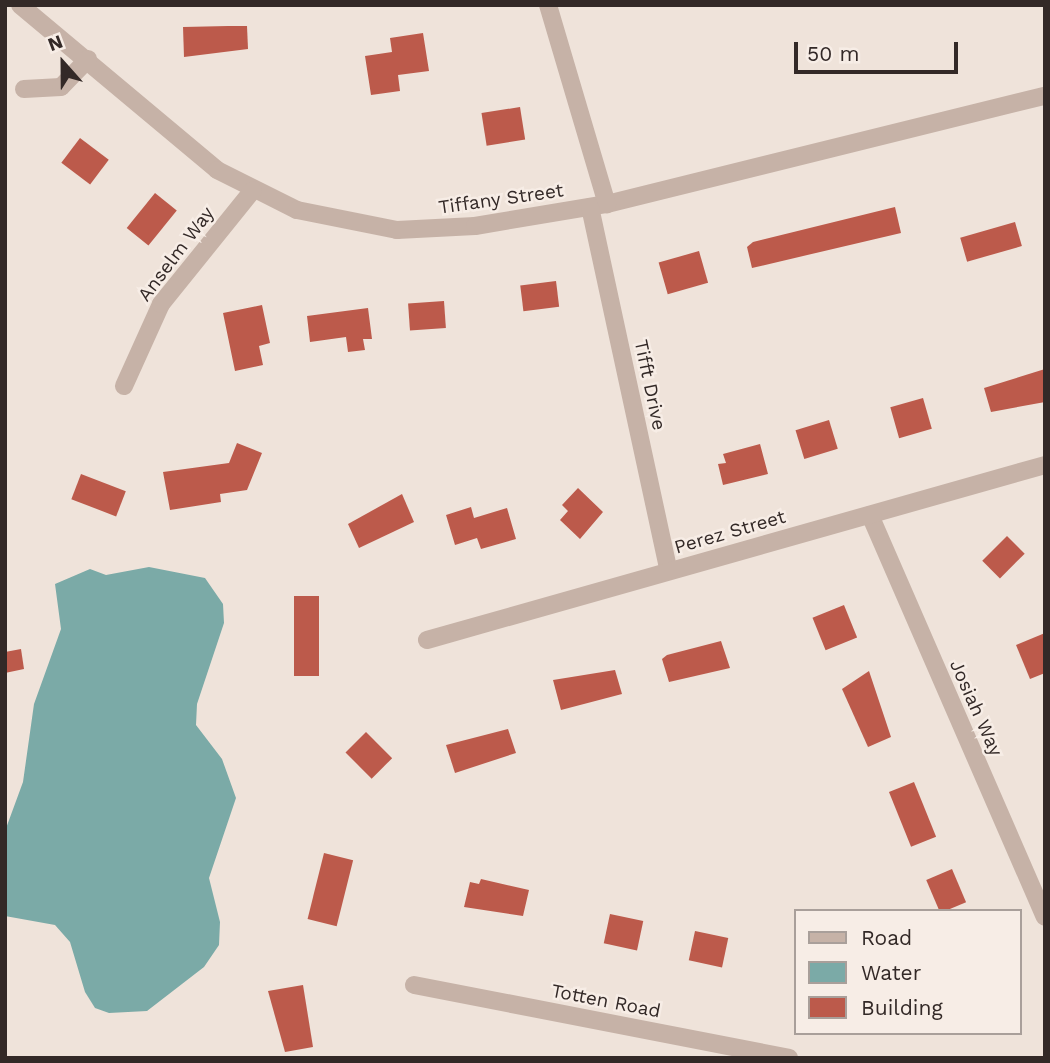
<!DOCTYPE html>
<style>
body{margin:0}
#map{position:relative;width:1050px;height:1063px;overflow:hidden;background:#efe3da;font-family:"Work Sans",sans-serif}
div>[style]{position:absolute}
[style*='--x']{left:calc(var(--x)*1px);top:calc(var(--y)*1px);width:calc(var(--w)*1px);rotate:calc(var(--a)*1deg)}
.water>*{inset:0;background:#7baaa7}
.building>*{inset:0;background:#bc5a4b;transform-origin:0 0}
.minor>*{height:18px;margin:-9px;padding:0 9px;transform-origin:9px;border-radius:9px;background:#c6b2a7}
span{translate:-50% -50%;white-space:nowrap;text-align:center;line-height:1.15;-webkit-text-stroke:5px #f7ede6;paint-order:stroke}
.street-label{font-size:19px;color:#332927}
.frame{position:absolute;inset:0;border:7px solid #332927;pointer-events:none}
.legend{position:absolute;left:794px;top:909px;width:228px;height:126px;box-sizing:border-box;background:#f7ede6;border:2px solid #a99f9a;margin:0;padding:9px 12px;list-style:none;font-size:21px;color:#332927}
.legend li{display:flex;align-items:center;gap:14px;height:35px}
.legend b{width:35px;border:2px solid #a99f9a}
.north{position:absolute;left:28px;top:28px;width:70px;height:70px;-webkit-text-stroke:5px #f7ede6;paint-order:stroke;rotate:339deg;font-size:19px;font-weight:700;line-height:28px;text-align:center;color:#332927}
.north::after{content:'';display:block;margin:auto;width:24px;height:32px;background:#332927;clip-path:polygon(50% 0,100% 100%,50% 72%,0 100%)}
.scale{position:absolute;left:794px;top:42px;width:164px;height:32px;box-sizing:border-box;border:4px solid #332927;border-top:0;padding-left:9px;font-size:21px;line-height:24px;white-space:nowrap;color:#332927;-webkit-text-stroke:5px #f7ede6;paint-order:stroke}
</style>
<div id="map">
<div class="water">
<i style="clip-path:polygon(149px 567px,205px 578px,223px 604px,224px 623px,197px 704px,196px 725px,222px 759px,236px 798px,209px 878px,220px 922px,219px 945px,204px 967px,147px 1011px,109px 1013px,95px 1008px,85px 992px,70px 942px,55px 925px,5px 916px,5px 831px,23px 782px,34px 704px,61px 629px,55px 584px,90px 569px,106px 575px)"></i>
</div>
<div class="building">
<i style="clip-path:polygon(228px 26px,247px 26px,248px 49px,184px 57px,183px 27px)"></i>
<i style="clip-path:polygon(423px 33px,429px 71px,398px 75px,400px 91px,371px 95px,365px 56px,392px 52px,390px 38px)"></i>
<i style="left:520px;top:107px;width:33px;height:39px;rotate:81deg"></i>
<i style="left:80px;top:138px;width:36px;height:31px;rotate:37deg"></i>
<i style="left:155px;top:193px;width:28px;height:45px;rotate:39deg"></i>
<i style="clip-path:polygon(895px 207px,901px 233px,752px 268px,747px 247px,753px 242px)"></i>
<i style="left:1015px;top:222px;width:25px;height:57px;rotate:74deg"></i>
<i style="left:699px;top:251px;width:33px;height:42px;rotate:74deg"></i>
<i style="left:556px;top:281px;width:26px;height:36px;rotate:83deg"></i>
<i style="left:444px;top:301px;width:27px;height:36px;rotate:86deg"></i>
<i style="clip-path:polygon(262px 305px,270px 343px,259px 346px,263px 365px,235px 371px,223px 313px)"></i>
<i style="clip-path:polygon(368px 308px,372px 339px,363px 339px,365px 350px,348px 352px,346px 337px,310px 342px,307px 316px)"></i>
<i style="clip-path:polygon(1045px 369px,1045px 402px,991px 412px,984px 388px)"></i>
<i style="left:923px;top:398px;width:32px;height:34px;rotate:74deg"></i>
<i style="left:829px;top:420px;width:30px;height:35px;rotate:73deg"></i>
<i style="clip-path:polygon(237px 443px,262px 453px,247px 490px,220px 494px,221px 502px,170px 510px,163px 472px,229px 463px)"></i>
<i style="clip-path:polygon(760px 444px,768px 474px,723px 485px,718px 464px,726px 463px,723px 454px)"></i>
<i style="left:81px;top:474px;width:48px;height:27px;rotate:21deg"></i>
<i style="clip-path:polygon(578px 488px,603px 512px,580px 539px,560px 520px,568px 511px,562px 505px)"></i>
<i style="clip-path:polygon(402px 494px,414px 522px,359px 548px,348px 524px)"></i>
<i style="clip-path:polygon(471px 507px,474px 518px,507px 508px,516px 539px,481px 549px,477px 538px,455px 545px,446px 515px)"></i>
<i style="left:1007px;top:536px;width:25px;height:35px;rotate:45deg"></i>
<i style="left:294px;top:596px;width:25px;height:80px"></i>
<i style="left:844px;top:605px;width:35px;height:34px;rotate:68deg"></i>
<i style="clip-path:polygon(1045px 633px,1045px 673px,1030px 679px,1016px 645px)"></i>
<i style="clip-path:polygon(721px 641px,730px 668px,669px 682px,662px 659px,667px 655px)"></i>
<i style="clip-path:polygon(21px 649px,24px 669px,5px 673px,5px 652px)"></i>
<i style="clip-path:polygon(615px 670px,622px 694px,561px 710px,553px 680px)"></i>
<i style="clip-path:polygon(869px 671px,891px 737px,868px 747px,842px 689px)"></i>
<i style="clip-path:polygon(508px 729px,516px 753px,455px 773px,446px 745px)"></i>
<i style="left:366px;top:732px;width:37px;height:29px;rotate:45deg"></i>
<i style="left:914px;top:782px;width:59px;height:27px;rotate:68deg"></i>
<i style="left:324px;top:853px;width:30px;height:68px;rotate:14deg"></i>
<i style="left:952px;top:869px;width:36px;height:28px;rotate:67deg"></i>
<i style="clip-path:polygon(481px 879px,529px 890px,523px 916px,464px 907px,470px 882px,479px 884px)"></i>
<i style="left:610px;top:914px;width:34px;height:30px;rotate:12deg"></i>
<i style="left:695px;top:931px;width:34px;height:30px;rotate:12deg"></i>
<i style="clip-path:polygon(303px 985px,313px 1047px,285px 1052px,268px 991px)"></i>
</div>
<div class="minor">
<i style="--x:20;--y:5;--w:257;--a:39.9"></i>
<i style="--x:217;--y:170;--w:89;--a:26.6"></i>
<i style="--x:297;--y:210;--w:102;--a:11.3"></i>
<i style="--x:397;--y:230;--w:78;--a:-2.9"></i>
<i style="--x:475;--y:226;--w:134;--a:-9.5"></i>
<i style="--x:607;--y:204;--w:451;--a:-13.9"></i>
<i style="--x:548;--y:5;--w:208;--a:73.5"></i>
<i style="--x:24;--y:89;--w:37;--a:-3"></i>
<i style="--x:61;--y:87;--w:39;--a:-46"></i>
<i style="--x:590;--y:207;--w:372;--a:77.8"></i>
<i style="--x:124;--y:386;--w:90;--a:-65.7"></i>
<i style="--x:161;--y:304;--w:146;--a:-51.1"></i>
<i style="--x:870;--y:515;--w:438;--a:66.5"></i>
<i style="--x:427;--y:640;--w:642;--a:-15.81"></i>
<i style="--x:414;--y:985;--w:382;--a:11"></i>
</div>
<div class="street-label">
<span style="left:501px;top:199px;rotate:-8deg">Tiffany Street</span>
<span style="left:176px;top:254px;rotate:-53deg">Anselm Way</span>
<span style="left:650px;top:385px;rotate:78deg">Tifft Drive</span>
<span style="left:730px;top:532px;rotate:-16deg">Perez Street</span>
<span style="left:976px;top:708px;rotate:66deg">Josiah Way</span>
<span style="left:606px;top:1001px;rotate:11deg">Totten Road</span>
</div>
<div class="frame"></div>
<ul class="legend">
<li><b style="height:9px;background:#c6b2a7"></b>Road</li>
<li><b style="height:19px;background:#7baaa7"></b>Water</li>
<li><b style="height:19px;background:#bc5a4b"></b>Building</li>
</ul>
<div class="north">N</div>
<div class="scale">50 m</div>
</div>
